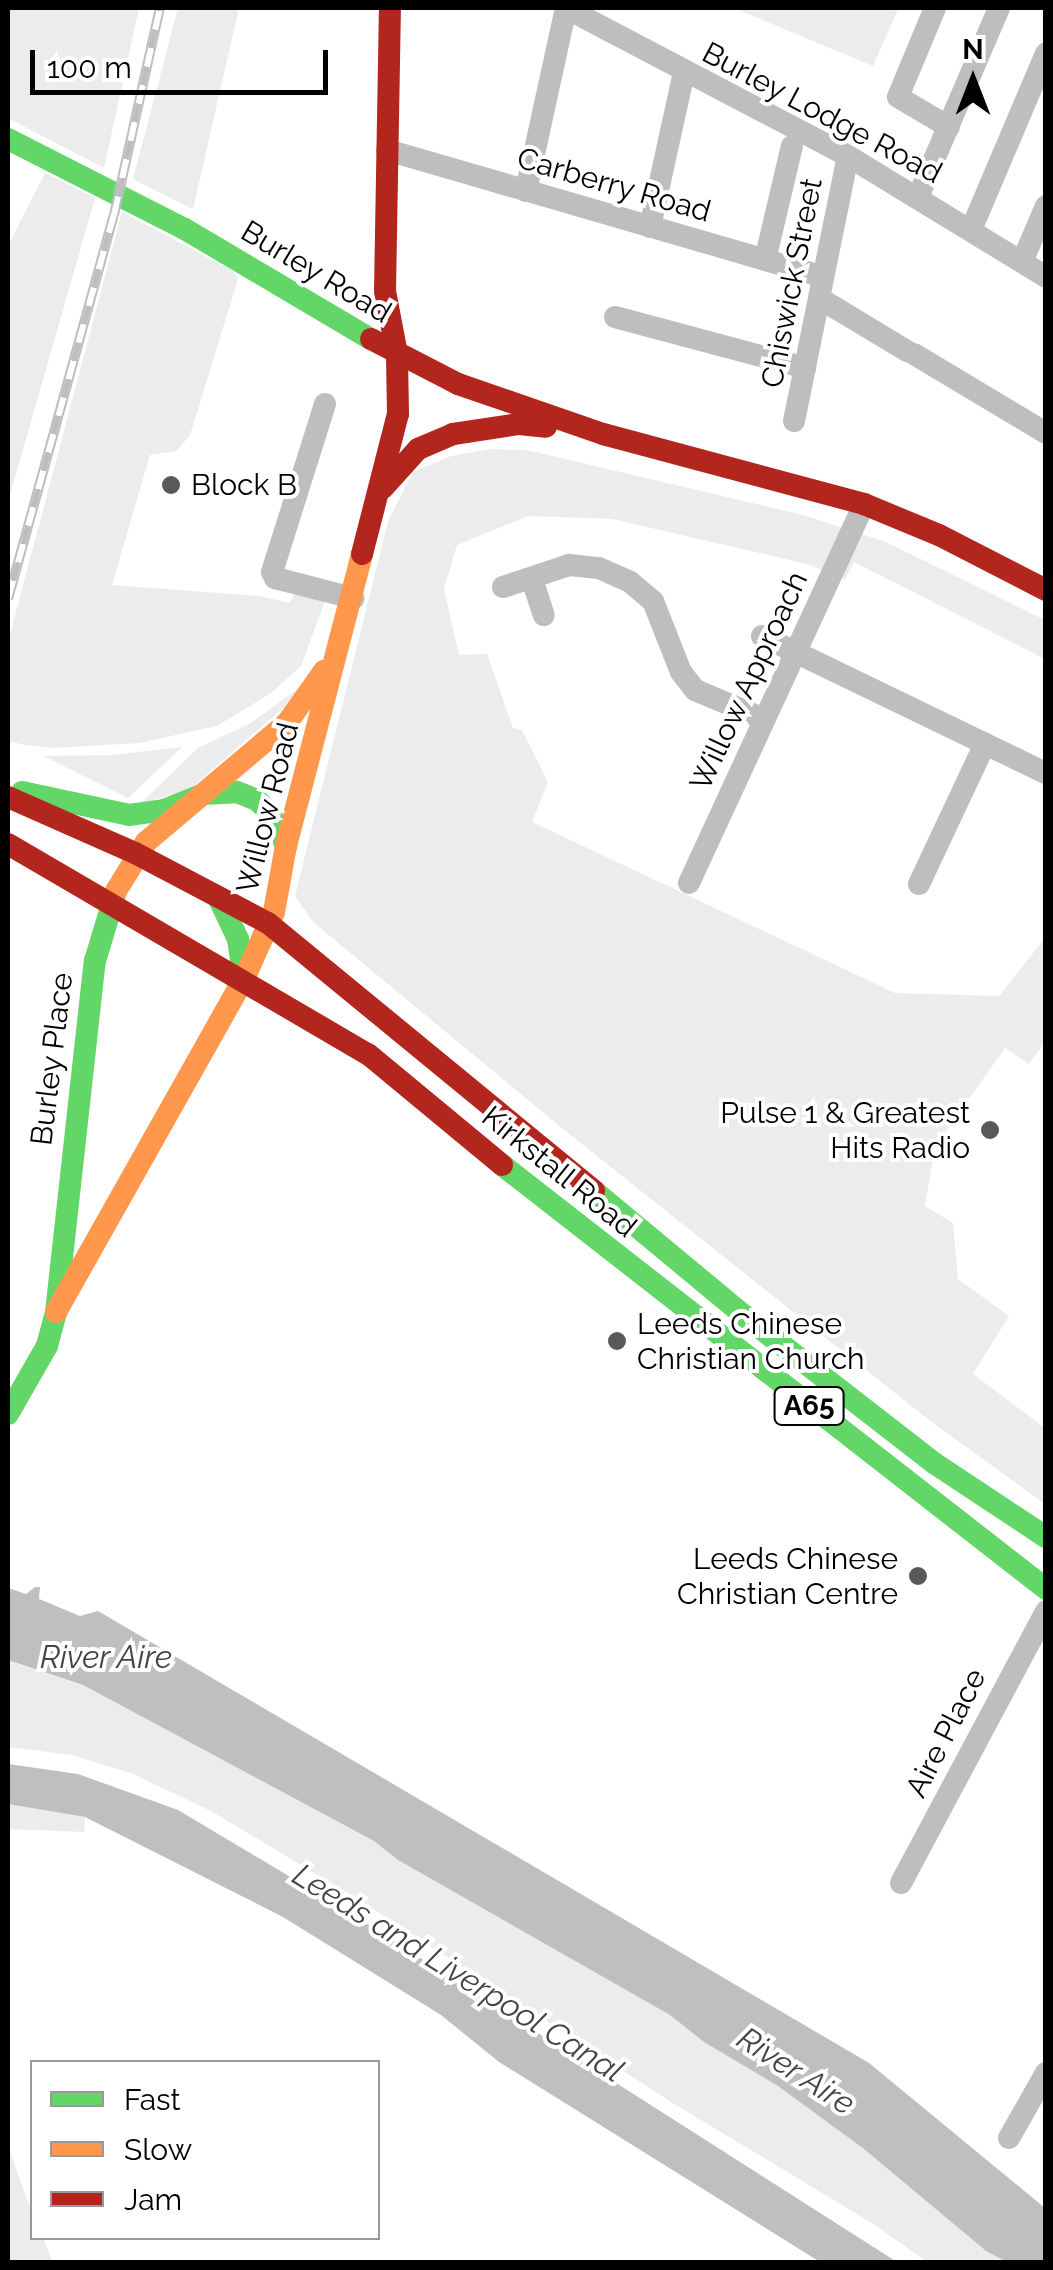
<!DOCTYPE html>
<style>
body{margin:0}
#map{position:relative;width:1053px;height:2270px;overflow:hidden;background:#fff;font-family:Raleway,sans-serif}
div>[style]{position:absolute}
[style*='--x']{left:calc(var(--x)*1px);top:calc(var(--y)*1px);width:calc(var(--w)*1px);rotate:calc(var(--a)*1deg)}
.green>*{inset:0;background:#ececec}
.water>*{inset:0;background:#bfbfbf}
.street>*{height:22px;margin:-11px;padding:0 11px;transform-origin:11px;border-radius:11px;background:#bebebe}
.fast>*{height:22px;margin:-11px;padding:0 11px;transform-origin:11px;border-radius:11px;background:#63d668}
.slow>*{height:22px;margin:-11px;padding:0 11px;transform-origin:11px;border-radius:11px;background:#ff974d}
.jam>*{height:22px;margin:-11px;padding:0 11px;transform-origin:11px;border-radius:11px;background:#b3261e}
.rail>*{height:10px;margin-top:-5px;transform-origin:0;background:repeating-linear-gradient(90deg,#fff 0 19px,#bebebe 0 38px);box-sizing:border-box;border-block:2px solid #bebebe}
.dots>*{width:28px;height:28px;translate:-50% -50%;box-sizing:border-box;border:5px solid #fff;border-radius:50%}
span{translate:-50% -50%;white-space:nowrap;text-align:center;line-height:1.15;-webkit-text-stroke:8px #fff;paint-order:stroke}
.shield-label span{padding:2px 8px;background:#fff;border:2px solid;border-radius:8px;-webkit-text-stroke-width:0}
.shield-label{font-size:28px;color:#000;font-weight:700}
.street-label{font-size:30px;color:#000}
.poi-label{font-size:30px;color:#000}
.left{translate:0 -50%;text-align:left}
.right{translate:-100% -50%;text-align:right}
.water-label{font-size:32px;color:#444;font-style:italic}
.frame{position:absolute;inset:0;border:10px solid #000;pointer-events:none}
.legend{position:absolute;left:30px;top:2060px;width:350px;height:180px;box-sizing:border-box;background:#fff;border:2px solid #999;margin:0;padding:12px 18px;list-style:none;font-size:30px;color:#000}
.legend li{display:flex;align-items:center;gap:20px;height:50px}
.legend b{width:50px;border:2px solid #999}
.north{position:absolute;left:923px;top:30px;width:100px;height:100px;-webkit-text-stroke:8px #fff;paint-order:stroke;rotate:0deg;font-size:28px;font-weight:700;line-height:40px;text-align:center;color:#000}
.north::after{content:'';display:block;margin:auto;width:35px;height:45px;background:#000;clip-path:polygon(50% 0,100% 100%,50% 72%,0 100%)}
.scale{position:absolute;left:30px;top:50px;width:298px;height:45px;box-sizing:border-box;border:5px solid #000;border-top:0;padding-left:12px;font-size:30px;line-height:35px;white-space:nowrap;color:#000;-webkit-text-stroke:8px #fff;paint-order:stroke}
</style>
<div id="map">
<div class="green">
<i style="clip-path:polygon(8px 8px,139px 8px,104px 168px,8px 118px)"></i>
<i style="clip-path:polygon(178px 8px,239px 8px,193px 209px,133px 179px)"></i>
<i style="clip-path:polygon(734px 8px,894px 8px,898px 9px,873px 66px)"></i>
<i style="clip-path:polygon(45px 173px,95px 198px,8px 502px,8px 246px)"></i>
<i style="clip-path:polygon(122px 212px,233px 271px,238px 279px,190px 435px,177px 451px,150px 455px,112px 585px,260px 596px,290px 603px,294px 593px,325px 601px,301px 666px,271px 693px,217px 726px,139px 743px,53px 748px,25px 745px,8px 741px,8px 642px)"></i>
<i style="clip-path:polygon(490px 449px,527px 450px,803px 515px,886px 542px,1045px 620px,1045px 659px,854px 562px,845px 580px,807px 564px,612px 519px,528px 516px,457px 545px,444px 589px,459px 655px,487px 654px,513px 728px,522px 730px,548px 782px,532px 822px,895px 993px,999px 996px,1045px 938px,1045px 1042px,1029px 1064px,1005px 1048px,935px 1147px,925px 1206px,953px 1223px,958px 1279px,1009px 1316px,973px 1374px,1045px 1428px,1045px 1504px,929px 1420px,563px 1129px,313px 922px,295px 896px,388px 521px,413px 472px,451px 456px)"></i>
<i style="clip-path:polygon(299px 688px,282px 709px,190px 789px,140px 804px,198px 748px,251px 723px)"></i>
<i style="clip-path:polygon(182px 747px,128px 798px,43px 756px,111px 755px)"></i>
<i style="clip-path:polygon(8px 1660px,83px 1685px,374px 1841px,398px 1860px,670px 2015px,704px 2042px,778px 2086px,864px 2149px,986px 2251px,1007px 2262px,927px 2262px,875px 2225px,671px 2102px,356px 1898px,211px 1811px,133px 1774px,72px 1755px,8px 1747px)"></i>
<i style="clip-path:polygon(8px 1804px,85px 1817px,84px 1832px,8px 1829px)"></i>
<i style="clip-path:polygon(8px 2146px,32px 2213px,32px 2238px,43px 2238px,53px 2262px,8px 2262px)"></i>
</div>
<div class="water">
<i style="clip-path:polygon(35px 1587px,40px 1587px,39px 1599px,80px 1616px,98px 1611px,869px 2063px,1045px 2208px,1045px 2262px,1007px 2262px,986px 2251px,864px 2149px,778px 2086px,704px 2042px,670px 2015px,398px 1860px,374px 1841px,83px 1685px,8px 1660px,8px 1588px,26px 1594px)"></i>
<i style="clip-path:polygon(8px 1764px,78px 1774px,178px 1810px,334px 1903px,897px 2262px,820px 2262px,499px 2062px,441px 2015px,283px 1917px,85px 1817px,8px 1804px)"></i>
</div>
<div class="street">
<i style="--x:566;--y:8;--w:318;--a:27.7"></i>
<i style="--x:848;--y:156;--w:232;--a:31.4"></i>
<i style="--x:935;--y:8;--w:96;--a:112.6"></i>
<i style="--x:898;--y:97;--w:59;--a:30.5"></i>
<i style="--x:387;--y:150;--w:454;--a:16.2"></i>
<i style="--x:526;--y:191;--w:187;--a:-77.7"></i>
<i style="--x:918;--y:197;--w:206;--a:-66.8"></i>
<i style="--x:650;--y:227;--w:159;--a:-77.6"></i>
<i style="--x:971;--y:230;--w:192;--a:-67"></i>
<i style="--x:765;--y:260;--w:117;--a:-76.7"></i>
<i style="--x:1022;--y:262;--w:61;--a:-66.8"></i>
<i style="--x:819;--y:298;--w:103;--a:31.1"></i>
<i style="--x:615;--y:317;--w:197;--a:15"></i>
<i style="--x:914;--y:354;--w:154;--a:30.9"></i>
<i style="--x:325;--y:404;--w:176;--a:107.5"></i>
<i style="--x:272;--y:572;--w:7;--a:63"></i>
<i style="--x:275;--y:578;--w:81;--a:14.4"></i>
<i style="--x:794;--y:421;--w:270;--a:-78.5"></i>
<i style="--x:532;--y:579;--w:38;--a:72"></i>
<i style="--x:503;--y:587;--w:70;--a:-18.4"></i>
<i style="--x:569;--y:565;--w:30;--a:6"></i>
<i style="--x:599;--y:568;--w:34;--a:24"></i>
<i style="--x:630;--y:582;--w:30;--a:40"></i>
<i style="--x:653;--y:601;--w:76;--a:68.5"></i>
<i style="--x:681;--y:672;--w:23;--a:52"></i>
<i style="--x:695;--y:690;--w:75;--a:22.8"></i>
<i style="--x:762;--y:636;--w:315;--a:25.8"></i>
<i style="--x:689;--y:883;--w:417;--a:-65.2"></i>
<i style="--x:919;--y:884;--w:155;--a:-64.8"></i>
<i style="--x:901;--y:1883;--w:308;--a:-61.9"></i>
<i style="--x:1009;--y:2138;--w:75;--a:-60.4"></i>
</div>
<div class="fast">
<i style="--x:8;--y:139;--w:196;--a:27"></i>
<i style="--x:183;--y:228;--w:218;--a:30.6"></i>
<i style="--x:22;--y:792;--w:109;--a:12.1"></i>
<i style="--x:129;--y:815;--w:35;--a:-8"></i>
<i style="--x:164;--y:810;--w:43;--a:-21.8"></i>
<i style="--x:204;--y:794;--w:33;--a:-3"></i>
<i style="--x:237;--y:792;--w:22;--a:22"></i>
<i style="--x:257;--y:800;--w:17;--a:45"></i>
<i style="--x:269;--y:812;--w:38;--a:63"></i>
<i style="--x:218;--y:897;--w:47;--a:64.5"></i>
<i style="--x:238;--y:939;--w:40;--a:81.5"></i>
<i style="--x:502;--y:1165;--w:690;--a:37.93"></i>
<i style="--x:594;--y:1191;--w:192;--a:39.7"></i>
<i style="--x:742;--y:1314;--w:243;--a:37.8"></i>
<i style="--x:934;--y:1463;--w:134;--a:33.5"></i>
<i style="--x:8;--y:1414;--w:78;--a:-60.2"></i>
<i style="--x:47;--y:1346;--w:35;--a:-75"></i>
<i style="--x:56;--y:1312;--w:353;--a:-83.7"></i>
<i style="--x:95;--y:961;--w:73;--a:-73.3"></i>
</div>
<div class="slow">
<i style="--x:116;--y:891;--w:57;--a:-58.5"></i>
<i style="--x:146;--y:842;--w:185;--a:-40.2"></i>
<i style="--x:287;--y:723;--w:64;--a:-54.6"></i>
<i style="--x:56;--y:1312;--w:382;--a:-60.6"></i>
<i style="--x:244;--y:979;--w:73;--a:-65.9"></i>
<i style="--x:274;--y:912;--w:67;--a:-79.7"></i>
<i style="--x:286;--y:846;--w:302;--a:-75.4"></i>
</div>
<div class="jam">
<i style="--x:371;--y:339;--w:98;--a:27.3"></i>
<i style="--x:458;--y:384;--w:153;--a:19"></i>
<i style="--x:603;--y:434;--w:270;--a:15"></i>
<i style="--x:864;--y:504;--w:81;--a:22.5"></i>
<i style="--x:939;--y:535;--w:120;--a:27.2"></i>
<i style="--x:383;--y:488;--w:52;--a:-48.1"></i>
<i style="--x:418;--y:449;--w:38;--a:-23"></i>
<i style="--x:453;--y:434;--w:67;--a:-8.6"></i>
<i style="--x:519;--y:424;--w:27;--a:6"></i>
<i style="--x:362;--y:554;--w:145;--a:-75.6"></i>
<i style="--x:398;--y:414;--w:60;--a:-91"></i>
<i style="--x:397;--y:354;--w:64;--a:-100.8"></i>
<i style="--x:385;--y:291;--w:283;--a:-89"></i>
<i style="--x:8;--y:797;--w:139;--a:23.8"></i>
<i style="--x:135;--y:853;--w:150;--a:27.8"></i>
<i style="--x:268;--y:923;--w:422;--a:39.4"></i>
<i style="--x:8;--y:844;--w:417;--a:30.3"></i>
<i style="--x:368;--y:1054;--w:174;--a:39.6"></i>
</div>
<div class="rail">
<i style="--x:8;--y:599;--w:398;--a:-74.6"></i>
<i style="--x:114;--y:215;--w:212;--a:-77.5"></i>
</div>
<div class="dots">
<i style="left:171px;top:485px;background:#595959"></i>
<i style="left:990px;top:1130px;background:#595959"></i>
<i style="left:617px;top:1341px;background:#595959"></i>
<i style="left:918px;top:1576px;background:#595959"></i>
</div>
<div class="shield-label">
<span style="left:809px;top:1406px">A65</span>
</div>
<div class="street-label">
<span style="left:822px;top:113px;rotate:28deg">Burley Lodge Road</span>
<span style="left:614px;top:185px;rotate:16deg">Carberry Road</span>
<span style="left:316px;top:272px;rotate:31deg">Burley Road</span>
<span style="left:792px;top:283px;rotate:-79deg">Chiswick Street</span>
<span style="left:749px;top:681px;rotate:-65deg">Willow Approach</span>
<span style="left:268px;top:808px;rotate:-76deg">Willow Road</span>
<span style="left:52px;top:1059px;rotate:-83deg">Burley Place</span>
<span style="left:559px;top:1172px;rotate:39deg">Kirkstall Road</span>
<span style="left:946px;top:1733px;rotate:-63deg">Aire Place</span>
</div>
<div class="poi-label">
<span class="left" style="left:191px;top:485px">Block B</span>
<span class="right" style="left:970px;top:1130px">Pulse 1 &amp; Greatest<br>Hits Radio</span>
<span class="left" style="left:637px;top:1341px">Leeds Chinese<br>Christian Church</span>
<span class="right" style="left:898px;top:1576px">Leeds Chinese<br>Christian Centre</span>
</div>
<div class="water-label">
<span style="left:106px;top:1657px">River Aire</span>
<span style="left:458px;top:1973px;rotate:32deg">Leeds and Liverpool Canal</span>
<span style="left:796px;top:2071px;rotate:33deg">River Aire</span>
</div>
<div class="frame"></div>
<ul class="legend">
<li><b style="height:12px;background:#63d668"></b>Fast</li>
<li><b style="height:12px;background:#ff974d"></b>Slow</li>
<li><b style="height:12px;background:#b3261e"></b>Jam</li>
</ul>
<div class="north">N</div>
<div class="scale">100 m</div>
</div>
